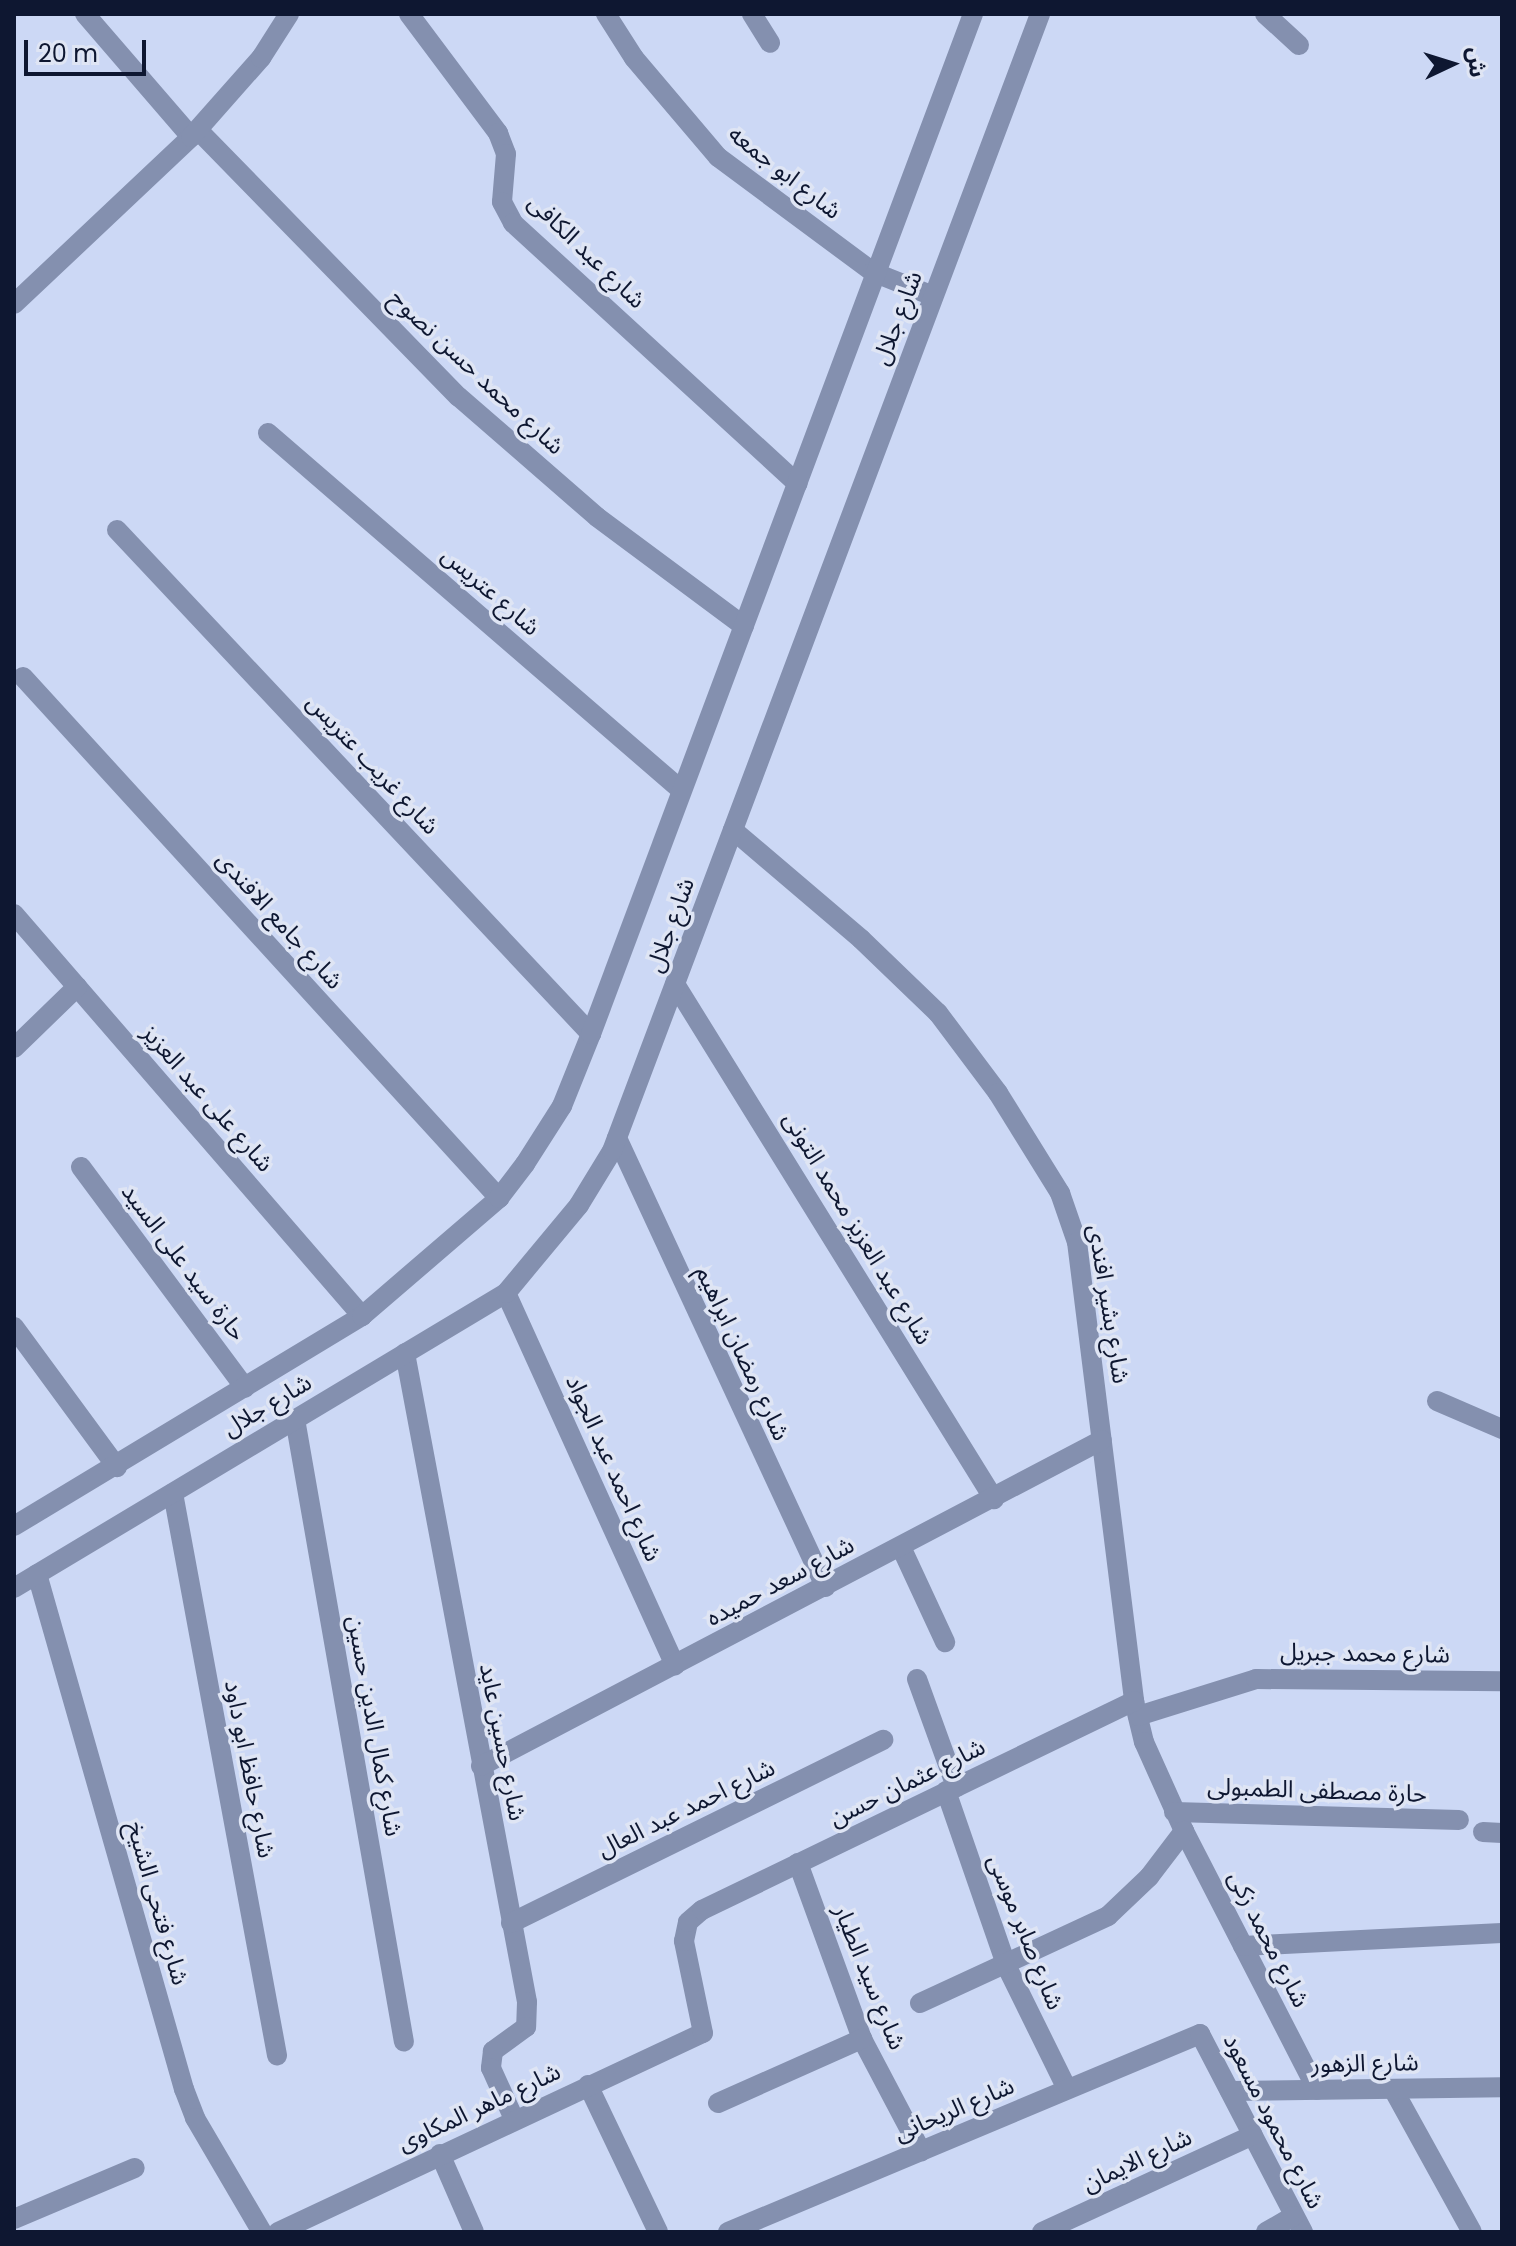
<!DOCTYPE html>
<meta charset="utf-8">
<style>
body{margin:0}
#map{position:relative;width:1516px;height:2246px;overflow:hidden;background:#ccd8f5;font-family:Poppins,"Noto Sans Arabic",sans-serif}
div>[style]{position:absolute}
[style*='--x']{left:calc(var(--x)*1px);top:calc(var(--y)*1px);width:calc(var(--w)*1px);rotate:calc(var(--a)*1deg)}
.street>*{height:20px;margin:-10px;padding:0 10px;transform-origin:10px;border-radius:10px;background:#8490af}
span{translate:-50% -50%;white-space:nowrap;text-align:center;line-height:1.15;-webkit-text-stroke:7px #dfe5f4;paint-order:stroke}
.street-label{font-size:24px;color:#0e1731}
.frame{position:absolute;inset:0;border:16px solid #0e1731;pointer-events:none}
.north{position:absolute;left:1412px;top:24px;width:80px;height:80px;-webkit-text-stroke:6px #dfe5f4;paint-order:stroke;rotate:86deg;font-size:22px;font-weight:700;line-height:32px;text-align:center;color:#0e1731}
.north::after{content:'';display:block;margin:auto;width:28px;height:36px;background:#0e1731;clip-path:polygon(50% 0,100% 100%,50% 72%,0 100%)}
.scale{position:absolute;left:24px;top:40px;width:122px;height:36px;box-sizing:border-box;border:4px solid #0e1731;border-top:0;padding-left:10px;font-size:24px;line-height:28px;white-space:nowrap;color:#0e1731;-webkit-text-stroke:6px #dfe5f4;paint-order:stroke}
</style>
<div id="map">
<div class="street">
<i style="--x:85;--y:14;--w:162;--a:49.2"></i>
<i style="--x:409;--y:14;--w:149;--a:53.2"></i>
<i style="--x:498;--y:133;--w:22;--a:69"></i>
<i style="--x:506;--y:154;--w:48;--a:94.8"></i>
<i style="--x:502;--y:202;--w:24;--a:62"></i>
<i style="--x:513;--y:223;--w:386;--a:42.5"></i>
<i style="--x:606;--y:14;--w:52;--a:57.5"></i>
<i style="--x:634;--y:58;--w:130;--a:49.7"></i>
<i style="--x:718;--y:157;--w:193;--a:36.6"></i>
<i style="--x:873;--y:272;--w:65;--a:21.8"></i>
<i style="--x:752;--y:14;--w:34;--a:58"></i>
<i style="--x:1265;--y:14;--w:46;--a:42.4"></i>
<i style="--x:198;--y:130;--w:373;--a:45.7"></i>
<i style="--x:459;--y:397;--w:183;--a:41"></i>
<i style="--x:597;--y:517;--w:183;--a:36.6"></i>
<i style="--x:14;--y:304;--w:243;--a:-43.3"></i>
<i style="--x:191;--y:137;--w:106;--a:-48.5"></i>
<i style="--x:261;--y:58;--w:52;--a:-57.5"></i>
<i style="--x:268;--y:433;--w:544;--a:40.83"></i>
<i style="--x:117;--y:530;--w:692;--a:46.76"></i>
<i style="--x:23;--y:677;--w:706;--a:47.58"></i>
<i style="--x:733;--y:830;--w:168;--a:40.4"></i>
<i style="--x:861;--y:939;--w:107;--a:43.9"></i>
<i style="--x:938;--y:1013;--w:100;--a:53.1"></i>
<i style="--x:998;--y:1093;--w:118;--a:58.2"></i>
<i style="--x:1060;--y:1193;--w:52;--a:70.9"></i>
<i style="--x:1077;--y:1242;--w:463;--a:82.9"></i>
<i style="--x:1134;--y:1701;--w:42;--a:76.3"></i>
<i style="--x:1144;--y:1742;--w:98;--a:65.8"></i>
<i style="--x:1184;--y:1831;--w:291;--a:62.8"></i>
<i style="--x:14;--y:914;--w:532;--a:49.12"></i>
<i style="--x:675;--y:984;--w:606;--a:58.23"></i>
<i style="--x:14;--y:1048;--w:88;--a:-44.1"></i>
<i style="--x:617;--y:1138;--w:495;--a:65.1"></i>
<i style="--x:81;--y:1167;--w:275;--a:53.4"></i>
<i style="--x:506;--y:1293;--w:409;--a:65.6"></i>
<i style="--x:14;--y:1327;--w:174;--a:53.7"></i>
<i style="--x:405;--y:1353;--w:660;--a:79.35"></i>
<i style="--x:527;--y:2002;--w:25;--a:92"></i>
<i style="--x:526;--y:2027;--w:41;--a:144"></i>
<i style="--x:493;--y:2051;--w:17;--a:97"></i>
<i style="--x:491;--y:2068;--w:56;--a:65.7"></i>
<i style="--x:1437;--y:1401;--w:71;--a:23.3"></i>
<i style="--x:295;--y:1419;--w:632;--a:80.08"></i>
<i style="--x:173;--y:1493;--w:572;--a:79.52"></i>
<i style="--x:14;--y:1526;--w:406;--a:-31.1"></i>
<i style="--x:362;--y:1316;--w:181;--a:-40.7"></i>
<i style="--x:499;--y:1198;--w:43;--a:-52.6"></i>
<i style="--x:525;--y:1164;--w:69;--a:-57.5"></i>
<i style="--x:562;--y:1106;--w:78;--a:-68.1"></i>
<i style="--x:591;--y:1034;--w:1089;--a:-69.47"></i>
<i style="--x:901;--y:1547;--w:105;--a:65.1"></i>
<i style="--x:37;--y:1574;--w:536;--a:74.07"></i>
<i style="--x:184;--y:2089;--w:31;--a:69"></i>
<i style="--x:195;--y:2118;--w:132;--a:59.6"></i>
<i style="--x:14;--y:1588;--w:574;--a:-30.95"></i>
<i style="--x:506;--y:1293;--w:114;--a:-50.3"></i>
<i style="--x:579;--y:1205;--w:63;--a:-58.6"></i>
<i style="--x:612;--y:1151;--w:1215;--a:-69.37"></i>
<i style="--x:917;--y:1679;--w:115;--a:70.1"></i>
<i style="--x:1138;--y:1716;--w:124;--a:-17.4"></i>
<i style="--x:1256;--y:1679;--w:246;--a:0.5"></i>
<i style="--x:481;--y:1766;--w:701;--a:-27.7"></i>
<i style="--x:946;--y:1791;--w:186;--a:70.9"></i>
<i style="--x:1007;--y:1967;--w:136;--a:63.8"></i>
<i style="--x:1174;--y:1812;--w:285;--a:1.6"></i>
<i style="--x:1483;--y:1832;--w:19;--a:3"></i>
<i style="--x:798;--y:1863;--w:187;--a:70"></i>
<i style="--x:862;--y:2039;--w:127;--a:62.2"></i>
<i style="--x:511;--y:1923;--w:415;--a:-26.2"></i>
<i style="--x:1243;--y:1946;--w:259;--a:-2.9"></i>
<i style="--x:920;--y:2003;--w:207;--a:-24.8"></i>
<i style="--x:1108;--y:1916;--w:57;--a:-43.6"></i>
<i style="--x:1149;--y:1877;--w:58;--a:-52.7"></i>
<i style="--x:588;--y:2085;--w:163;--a:64.5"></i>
<i style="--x:1393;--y:2089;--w:163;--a:61.1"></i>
<i style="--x:1230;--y:2091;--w:272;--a:-0.8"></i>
<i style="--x:718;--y:2103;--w:158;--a:-24"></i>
<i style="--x:440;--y:2154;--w:85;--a:66.4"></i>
<i style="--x:14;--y:2219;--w:131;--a:-22.9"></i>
<i style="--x:278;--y:2232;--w:469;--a:-25.1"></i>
<i style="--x:703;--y:2033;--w:94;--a:-101.7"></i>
<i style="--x:684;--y:1941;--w:19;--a:-78"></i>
<i style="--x:688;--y:1922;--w:18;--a:-41"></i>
<i style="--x:702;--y:1910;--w:480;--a:-25.8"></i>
<i style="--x:728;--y:2232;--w:512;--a:-22.76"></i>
<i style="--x:1200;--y:2034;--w:223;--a:62.5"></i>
<i style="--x:1042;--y:2232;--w:232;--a:-24.7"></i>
<i style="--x:1266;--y:2232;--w:32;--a:-30"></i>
</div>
<div class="street-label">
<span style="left:785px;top:172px;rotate:38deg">شارع ابو جمعه</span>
<span style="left:587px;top:251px;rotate:44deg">شارع عبد الكافى</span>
<span style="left:897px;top:318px;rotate:-69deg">شارع جلال</span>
<span style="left:477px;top:372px;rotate:43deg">شارع محمد حسن نصوح</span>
<span style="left:491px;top:591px;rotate:41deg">شارع عتريس</span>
<span style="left:373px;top:764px;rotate:47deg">شارع غريب عتريس</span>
<span style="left:280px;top:920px;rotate:48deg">شارع جامع الافندى</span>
<span style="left:670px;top:925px;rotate:-70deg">شارع جلال</span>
<span style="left:208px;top:1098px;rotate:49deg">شارع على عبد العزيز</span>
<span style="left:858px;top:1228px;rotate:59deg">شارع عبد العزيز محمد التونى</span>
<span style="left:184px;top:1262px;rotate:53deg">حارة سيد على السيد</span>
<span style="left:1109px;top:1304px;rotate:81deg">شارع بشير افندى</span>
<span style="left:743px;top:1353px;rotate:65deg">شارع رمضان ابراهيم</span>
<span style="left:267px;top:1405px;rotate:-31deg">شارع جلال</span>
<span style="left:614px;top:1468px;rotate:66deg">شارع احمد عبد الجواد</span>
<span style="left:780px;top:1581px;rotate:-28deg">شارع سعد حميده</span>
<span style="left:1365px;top:1653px;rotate:1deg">شارع محمد جبريل</span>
<span style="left:375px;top:1726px;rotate:80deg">شارع كمال الدين حسين</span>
<span style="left:503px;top:1742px;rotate:79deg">شارع حسين عايد</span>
<span style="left:250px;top:1769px;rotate:79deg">شارع حافظ ابو داود</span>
<span style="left:907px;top:1782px;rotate:-26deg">شارع عثمان حسن</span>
<span style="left:1317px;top:1790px;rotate:2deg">حارة مصطفى الطمبولى</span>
<span style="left:686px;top:1808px;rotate:-26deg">شارع احمد عبد العال</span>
<span style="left:158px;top:1903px;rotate:74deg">شارع فتحى الشيخ</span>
<span style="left:1026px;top:1932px;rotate:68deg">شارع صابر موسى</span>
<span style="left:1269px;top:1939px;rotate:63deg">شارع محمد زكى</span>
<span style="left:870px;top:1977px;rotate:68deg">شارع سيد الطيار</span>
<span style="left:1365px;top:2063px;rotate:-1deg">شارع الزهور</span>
<span style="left:479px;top:2107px;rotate:-25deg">شارع ماهر المكاوى</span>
<span style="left:954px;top:2109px;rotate:-23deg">شارع الريحانى</span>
<span style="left:1274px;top:2121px;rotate:63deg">شارع محمود مسعود</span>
<span style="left:1137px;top:2160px;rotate:-25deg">شارع الايمان</span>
</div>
<div class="frame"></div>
<div class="north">ش</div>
<div class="scale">20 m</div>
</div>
